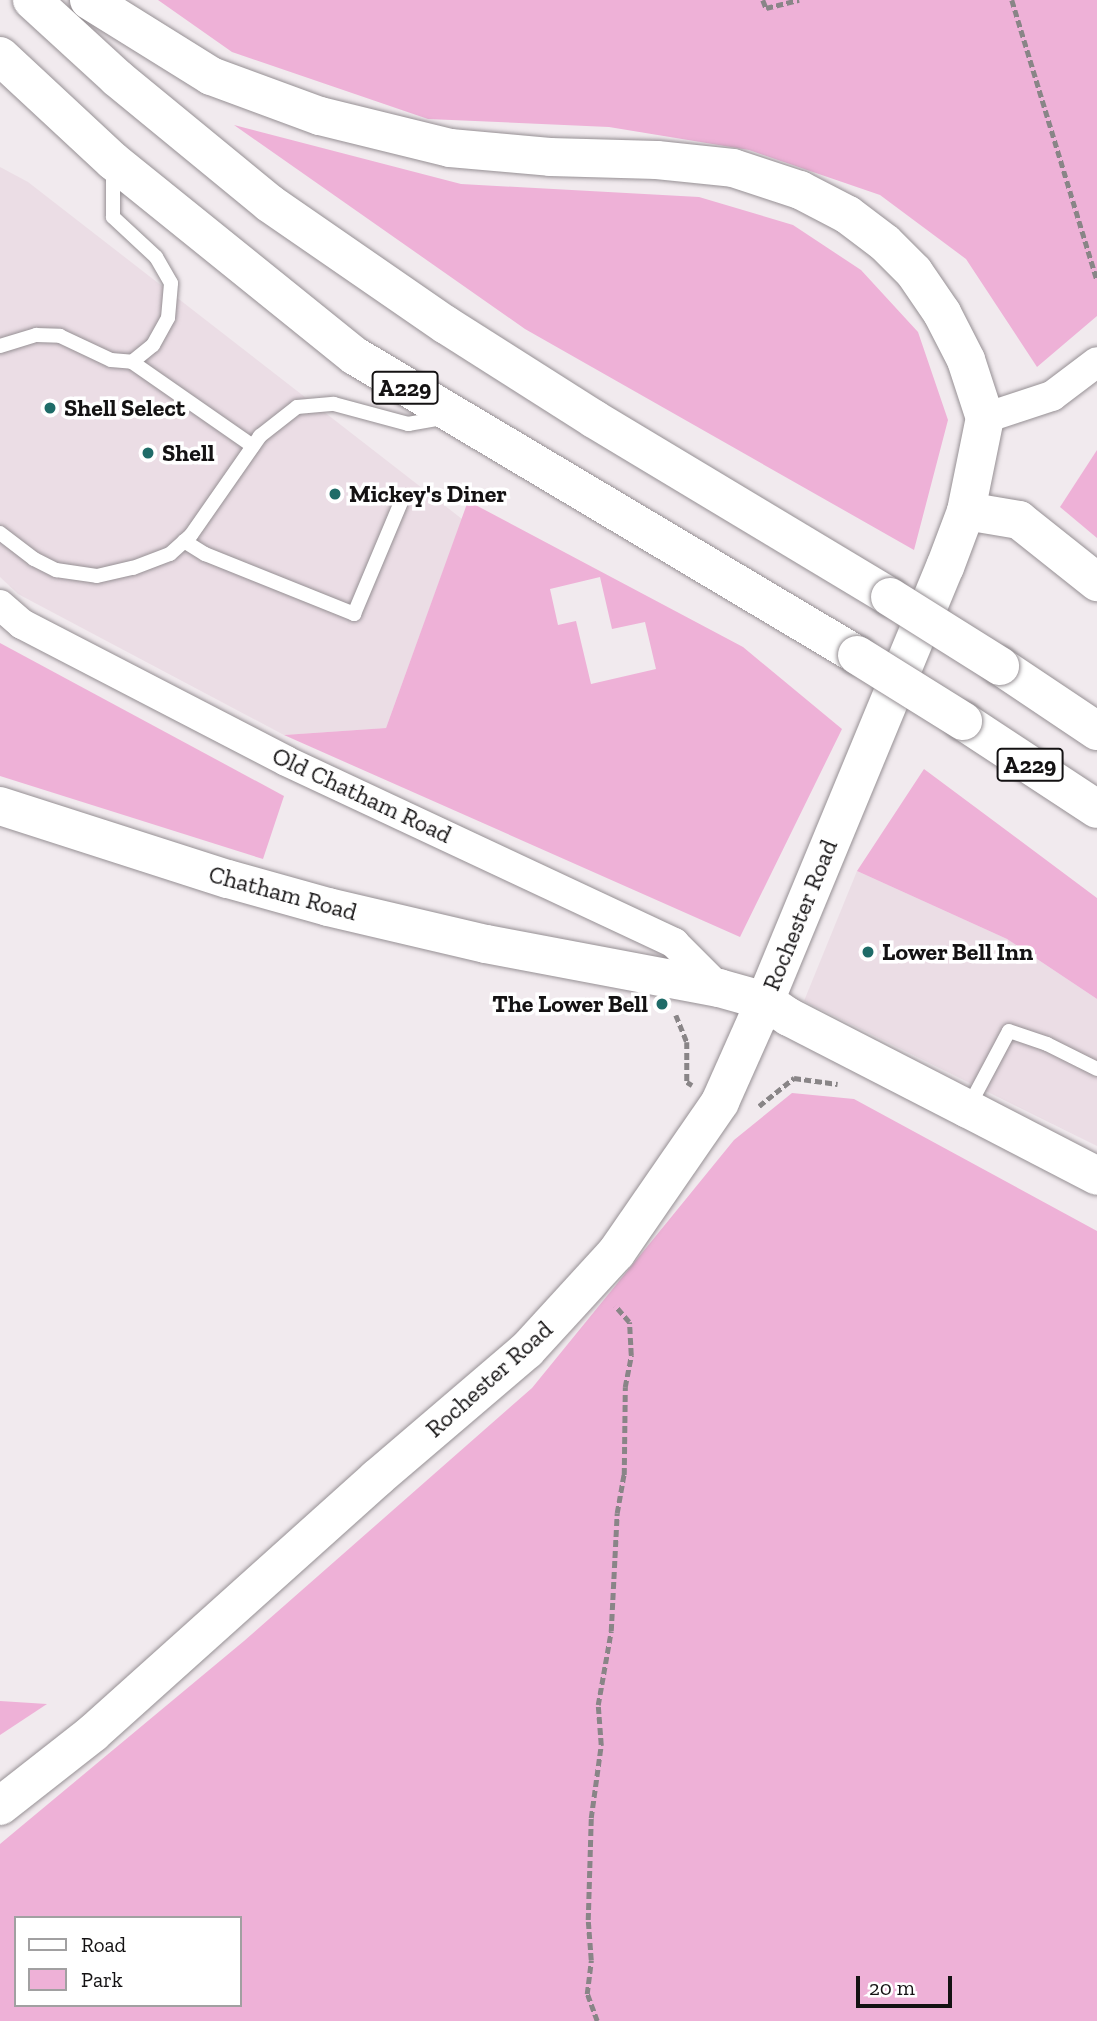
<!DOCTYPE html>
<style>
body{margin:0}
#map{position:relative;width:1097px;height:2021px;overflow:hidden;background:#f1eaee;font-family:"Zilla Slab",serif}
div>[style]{position:absolute}
[style*='--x']{left:calc(var(--x)*1px);top:calc(var(--y)*1px);width:calc(var(--w)*1px);rotate:calc(var(--a)*1deg)}
.built>*{inset:0;background:#ebdde5}
.green>*{inset:0;background:#eeb1d7}
.path>*{height:4.5px;margin-top:-2.25px;transform-origin:0;background:repeating-linear-gradient(90deg,#898587 0 7px,transparent 0 10.5px)}
.roads{filter:drop-shadow(0 0 2px #969094) drop-shadow(0 0 2px #969094)}
.lane>*{height:14px;margin:-7px;padding:0 7px;transform-origin:7px;border-radius:7px;background:#fff}
.street>*{height:30px;margin:-15px;padding:0 15px;transform-origin:15px;border-radius:15px;background:#fff}
.secondary>*{height:38px;margin:-19px;padding:0 19px;transform-origin:19px;border-radius:19px;background:#fff}
.highway>*{height:38px;margin:-19px;padding:0 19px;transform-origin:19px;border-radius:19px;background:#fff}
.bridges{filter:drop-shadow(0 0 2px #969094) drop-shadow(0 0 2px #969094)}
.highway-bridge>*{height:38px;margin:-19px;padding:0 19px;transform-origin:19px;border-radius:19px;background:#fff}
.dots>*{width:19px;height:19px;translate:-50% -50%;box-sizing:border-box;border:4px solid #fff;border-radius:50%}
span{translate:-50% -50%;white-space:nowrap;text-align:center;line-height:1.15;-webkit-text-stroke:7px #fff;paint-order:stroke}
.shield-label span{padding:2px 5px;background:#fff;border:2px solid;border-radius:5px;-webkit-text-stroke-width:0}
.shield-label{font-size:23px;color:#141213;font-weight:700}
.poi-label{font-size:24px;color:#141213;font-weight:700}
.left{translate:0 -50%;text-align:left}
.right{translate:-100% -50%;text-align:right}
.street-label{font-size:24px;color:#141213}
.legend{position:absolute;left:14px;top:1916px;width:228px;height:91px;box-sizing:border-box;background:#fff;border:2px solid #a1a0a1;margin:0;padding:9px 12px;list-style:none;font-size:21px;color:#141213}
.legend li{display:flex;align-items:center;gap:14px;height:35px}
.legend b{width:35px;border:2px solid #a1a0a1}
.scale{position:absolute;left:856px;top:1976px;width:96px;height:32px;box-sizing:border-box;border:4px solid #141213;border-top:0;padding-left:9px;font-size:21px;line-height:24px;white-space:nowrap;color:#141213;-webkit-text-stroke:5px #fff;paint-order:stroke}
</style>
<div id="map">
<div class="built">
<i style="clip-path:polygon(0 167px,28px 182px,462px 519px,386px 728px,284px 735px,18px 594px,0 577px)"></i>
<i style="clip-path:polygon(857px 871px,1007px 939px,1097px 999px,1097px 1146px,804px 1001px)"></i>
</div>
<div class="green">
<i style="clip-path:polygon(158px 0,1097px 0,1097px 316px,1037px 367px,966px 259px,880px 195px,749px 150px,609px 127px,428px 119px,232px 52px)"></i>
<i style="clip-path:polygon(234px 125px,461px 184px,699px 197px,793px 225px,861px 270px,918px 332px,948px 420px,914px 550px,525px 329px)"></i>
<i style="clip-path:polygon(1097px 450px,1097px 538px,1060px 507px)"></i>
<i style="clip-path:polygon(evenodd,468px 501px,743px 647px,842px 729px,740px 937px,284px 735px,386px 728px,468px 501px,600px 577px,612px 629px,645px 622px,656px 669px,591px 684px,576px 621px,558px 625px,550px 589px,600px 577px)"></i>
<i style="clip-path:polygon(0 643px,284px 796px,263px 859px,0 776px)"></i>
<i style="clip-path:polygon(924px 769px,1097px 898px,1097px 999px,1007px 939px,857px 871px)"></i>
<i style="clip-path:polygon(evenodd,792px 1093px,854px 1099px,1097px 1231px,1097px 2021px,0 2021px,0 1844px,244px 1641px,532px 1388px,734px 1140px,792px 1093px,16px 1918px,240px 1918px,240px 2005px,16px 2005px,16px 1918px)"></i>
<i style="clip-path:polygon(0 1701px,47px 1704px,0 1735px)"></i>
</div>
<div class="path">
<i style="--x:763;--y:0;--w:9;--a:69"></i>
<i style="--x:766;--y:8;--w:34;--a:-14"></i>
<i style="--x:1012;--y:0;--w:292;--a:73.1"></i>
<i style="--x:676;--y:1015;--w:29;--a:68"></i>
<i style="--x:687;--y:1042;--w:40;--a:90"></i>
<i style="--x:687;--y:1082;--w:6;--a:31"></i>
<i style="--x:759;--y:1106;--w:45;--a:-38.7"></i>
<i style="--x:794;--y:1078;--w:44;--a:7.8"></i>
<i style="--x:597;--y:2021;--w:29;--a:-110"></i>
<i style="--x:587;--y:1994;--w:34;--a:-83"></i>
<i style="--x:591;--y:1960;--w:40;--a:-94.3"></i>
<i style="--x:588;--y:1920;--w:102;--a:-88.3"></i>
<i style="--x:591;--y:1818;--w:74;--a:-82.2"></i>
<i style="--x:601;--y:1745;--w:40;--a:-94.3"></i>
<i style="--x:598;--y:1705;--w:75;--a:-80"></i>
<i style="--x:611;--y:1631;--w:118;--a:-87.1"></i>
<i style="--x:617;--y:1513;--w:39;--a:-80"></i>
<i style="--x:624;--y:1475;--w:88;--a:-89.3"></i>
<i style="--x:625;--y:1387;--w:33;--a:-79"></i>
<i style="--x:631;--y:1355;--w:33;--a:-93"></i>
<i style="--x:629;--y:1322;--w:21;--a:-131"></i>
</div>
<div class="roads">
<div class="lane">
<i style="--x:0;--y:346;--w:38;--a:-17"></i>
<i style="--x:36;--y:335;--w:24;--a:2"></i>
<i style="--x:60;--y:336;--w:56;--a:25.2"></i>
<i style="--x:111;--y:360;--w:21;--a:5"></i>
<i style="--x:132;--y:362;--w:27;--a:-39"></i>
<i style="--x:153;--y:345;--w:31;--a:-61"></i>
<i style="--x:168;--y:318;--w:35;--a:-85"></i>
<i style="--x:171;--y:283;--w:30;--a:-120"></i>
<i style="--x:156;--y:257;--w:59;--a:-137.1"></i>
<i style="--x:113;--y:217;--w:48;--a:-90"></i>
<i style="--x:132;--y:362;--w:147;--a:34.8"></i>
<i style="--x:0;--y:533;--w:43;--a:37.4"></i>
<i style="--x:34;--y:559;--w:25;--a:27"></i>
<i style="--x:56;--y:570;--w:41;--a:8.3"></i>
<i style="--x:97;--y:576;--w:37;--a:-13"></i>
<i style="--x:133;--y:568;--w:40;--a:-21"></i>
<i style="--x:170;--y:554;--w:28;--a:-42"></i>
<i style="--x:191;--y:535;--w:121;--a:-55.1"></i>
<i style="--x:260;--y:436;--w:47;--a:-38.1"></i>
<i style="--x:297;--y:407;--w:37;--a:-5"></i>
<i style="--x:334;--y:404;--w:77;--a:15.1"></i>
<i style="--x:408;--y:424;--w:36;--a:-10"></i>
<i style="--x:184;--y:541;--w:25;--a:32"></i>
<i style="--x:205;--y:554;--w:161;--a:21.9"></i>
<i style="--x:354;--y:614;--w:121;--a:-67.2"></i>
<i style="--x:968;--y:1108;--w:87;--a:-62"></i>
<i style="--x:1009;--y:1031;--w:40;--a:18.9"></i>
<i style="--x:1047;--y:1044;--w:56;--a:26.6"></i>
</div>
<div class="street">
<i style="--x:985;--y:418;--w:71;--a:-18.2"></i>
<i style="--x:1052;--y:396;--w:56;--a:-37.1"></i>
<i style="--x:0;--y:605;--w:29;--a:41"></i>
<i style="--x:22;--y:624;--w:297;--a:27.4"></i>
<i style="--x:286;--y:761;--w:429;--a:25.1"></i>
<i style="--x:674;--y:943;--w:64;--a:45"></i>
</div>
<div class="secondary">
<i style="--x:0;--y:806;--w:239;--a:17.8"></i>
<i style="--x:228;--y:879;--w:104;--a:15.6"></i>
<i style="--x:328;--y:907;--w:162;--a:13.2"></i>
<i style="--x:486;--y:944;--w:237;--a:10.7"></i>
<i style="--x:719;--y:988;--w:48;--a:15.8"></i>
<i style="--x:765;--y:1001;--w:29;--a:34"></i>
<i style="--x:789;--y:1017;--w:201;--a:27.2"></i>
<i style="--x:0;--y:1806;--w:118;--a:-38.1"></i>
<i style="--x:93;--y:1733;--w:382;--a:-41.9"></i>
<i style="--x:377;--y:1478;--w:197;--a:-40.5"></i>
<i style="--x:527;--y:1350;--w:132;--a:-47.5"></i>
<i style="--x:616;--y:1253;--w:183;--a:-55.4"></i>
<i style="--x:720;--y:1102;--w:111;--a:-66"></i>
<i style="--x:765;--y:1001;--w:470;--a:-67.5"></i>
<i style="--x:945;--y:567;--w:60;--a:-69.4"></i>
<i style="--x:966;--y:511;--w:95;--a:-78.5"></i>
</div>
<div class="highway">
<i style="--x:32;--y:0;--w:115;--a:42.5"></i>
<i style="--x:117;--y:78;--w:197;--a:39.4"></i>
<i style="--x:269;--y:203;--w:215;--a:34.6"></i>
<i style="--x:446;--y:325;--w:175;--a:32.4"></i>
<i style="--x:594;--y:419;--w:345;--a:31"></i>
<i style="--x:89;--y:0;--w:144;--a:31.9"></i>
<i style="--x:211;--y:76;--w:116;--a:20.2"></i>
<i style="--x:320;--y:116;--w:134;--a:13.8"></i>
<i style="--x:450;--y:148;--w:100;--a:5.1"></i>
<i style="--x:550;--y:157;--w:107;--a:1.6"></i>
<i style="--x:657;--y:160;--w:76;--a:6"></i>
<i style="--x:733;--y:168;--w:71;--a:18.2"></i>
<i style="--x:800;--y:190;--w:54;--a:27.5"></i>
<i style="--x:848;--y:215;--w:46;--a:37.1"></i>
<i style="--x:885;--y:243;--w:41;--a:45"></i>
<i style="--x:914;--y:272;--w:50;--a:55.7"></i>
<i style="--x:942;--y:313;--w:53;--a:62.9"></i>
<i style="--x:966;--y:360;--w:61;--a:71.9"></i>
<i style="--x:0;--y:56;--w:154;--a:42.9"></i>
<i style="--x:113;--y:161;--w:311;--a:38.9"></i>
<i style="--x:355;--y:356;--w:584;--a:30.78"></i>
<i style="--x:966;--y:511;--w:54;--a:9.6"></i>
<i style="--x:1019;--y:520;--w:100;--a:38.5"></i>
<i style="--x:1000;--y:666;--w:117;--a:33.8"></i>
<i style="--x:963;--y:721;--w:160;--a:33.3"></i>
<i style="--x:968;--y:1109;--w:145;--a:27.4"></i>
</div>
</div>
<div class="bridges">
<div class="highway-bridge">
<i style="--x:890;--y:597;--w:130;--a:32.1"></i>
<i style="--x:857;--y:655;--w:125;--a:31.9"></i>
</div>
</div>
<div class="dots">
<i style="left:50px;top:408px;background:#1f6b68"></i>
<i style="left:148px;top:453px;background:#1f6b68"></i>
<i style="left:335px;top:494px;background:#1f6b68"></i>
<i style="left:868px;top:952px;background:#1f6b68"></i>
<i style="left:662px;top:1004px;background:#1f6b68"></i>
</div>
<div class="shield-label">
<span style="left:405px;top:388px">A229</span>
<span style="left:1030px;top:765px">A229</span>
</div>
<div class="poi-label">
<span class="left" style="left:64px;top:408px">Shell Select</span>
<span class="left" style="left:162px;top:453px">Shell</span>
<span class="left" style="left:349px;top:494px">Mickey's Diner</span>
<span class="left" style="left:882px;top:952px">Lower Bell Inn</span>
<span class="right" style="left:648px;top:1004px">The Lower Bell</span>
</div>
<div class="street-label">
<span style="left:362px;top:795px;rotate:25deg">Old Chatham Road</span>
<span style="left:283px;top:893px;rotate:15deg">Chatham Road</span>
<span style="left:800px;top:915px;rotate:-68deg">Rochester Road</span>
<span style="left:489px;top:1379px;rotate:-42deg">Rochester Road</span>
</div>
<ul class="legend">
<li><b style="height:9px;background:#fff"></b>Road</li>
<li><b style="height:19px;background:#eeb1d7"></b>Park</li>
</ul>
<div class="scale">20 m</div>
</div>
